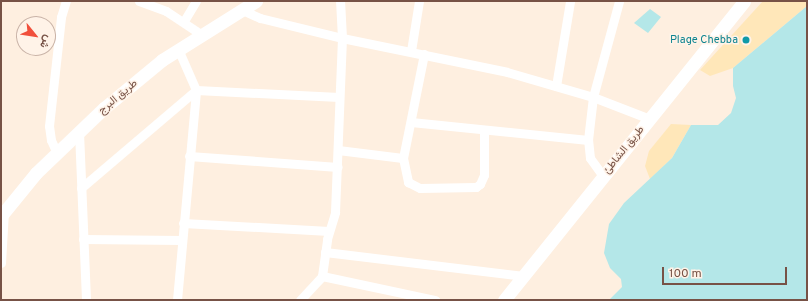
<!DOCTYPE html>
<meta charset="utf-8">
<style>
body{margin:0}
#map{position:relative;width:808px;height:301px;overflow:hidden;background:#feefe0;font-family:Overpass,Vazirmatn,sans-serif}
div>[style]{position:absolute}
[style*='--x']{left:calc(var(--x)*1px);top:calc(var(--y)*1px);width:calc(var(--w)*1px);rotate:calc(var(--a)*1deg)}
.sand>*{inset:0;background:#ffe7b9}
.water>*{inset:0;background:#b4e7e8}
.street>*{height:9px;margin:-4.5px;padding:0 4.5px;transform-origin:4.5px;border-radius:4.5px;background:#fff}
.secondary>*{height:13px;margin:-6.5px;padding:0 6.5px;transform-origin:6.5px;border-radius:6.5px;background:#fff}
.dots>*{width:11px;height:11px;translate:-50% -50%;box-sizing:border-box;border:2px solid #fff3e8;border-radius:50%}
span{translate:-50% -50%;white-space:nowrap;text-align:center;line-height:1.15;-webkit-text-stroke:3px #fff3e8;paint-order:stroke}
.culture-label{font-size:11px;color:#0d838f}
.right{translate:-100% -50%;text-align:right}
.street-label{font-size:11px;color:#775246}
.frame{position:absolute;inset:0;border:2px solid #775246;pointer-events:none}
.north{position:absolute;left:16px;top:16px;width:40px;height:40px;box-sizing:border-box;background:#fff3e8;border:1px solid #c9b3a7;border-radius:50%;rotate:120deg;font-size:11px;font-weight:700;line-height:16px;text-align:center;color:#775246}
.north::after{content:'';display:block;margin:auto;width:14px;height:18px;background:#f1503c;clip-path:polygon(50% 0,100% 100%,50% 72%,0 100%)}
.scale{position:absolute;left:662px;top:267px;width:125px;height:18px;box-sizing:border-box;border:2px solid #775246;border-top:0;padding-left:5px;font-size:12px;line-height:14px;white-space:nowrap;color:#775246;-webkit-text-stroke:3px #fff3e8;paint-order:stroke}
</style>
<div id="map">
<div class="sand">
<i style="clip-path:polygon(763px 1px,807px 1px,807px 6px,733px 68px,710px 76px,700px 70px)"></i>
<i style="clip-path:polygon(671px 124px,691px 125px,672px 158px,650px 179px,645px 166px,649px 151px)"></i>
</div>
<div class="water">
<i style="clip-path:polygon(807px 6px,807px 300px,609px 300px,622px 287px,621px 279px,610px 268px,604px 253px,609px 224px,624px 203px,672px 158px,691px 125px,718px 125px,731px 113px,736px 98px,733px 86px,733px 68px)"></i>
<i style="clip-path:polygon(650px 9px,661px 17px,648px 33px,634px 23px)"></i>
</div>
<div class="street">
<i style="--x:139;--y:1;--w:29;--a:20"></i>
<i style="--x:166;--y:11;--w:43;--a:33.7"></i>
<i style="--x:242;--y:10;--w:20;--a:24"></i>
<i style="--x:260;--y:18;--w:84;--a:13.7"></i>
<i style="--x:342;--y:38;--w:168;--a:11.6"></i>
<i style="--x:507;--y:72;--w:90;--a:16.2"></i>
<i style="--x:593;--y:97;--w:61;--a:21.1"></i>
<i style="--x:184;--y:21;--w:23;--a:-59"></i>
<i style="--x:411;--y:51;--w:51;--a:-80.9"></i>
<i style="--x:424;--y:54;--w:106;--a:101.4"></i>
<i style="--x:403;--y:158;--w:25;--a:78"></i>
<i style="--x:408;--y:182;--w:13;--a:27"></i>
<i style="--x:420;--y:188;--w:56;--a:-1"></i>
<i style="--x:476;--y:187;--w:5;--a:-37"></i>
<i style="--x:480;--y:184;--w:10;--a:-66"></i>
<i style="--x:484;--y:175;--w:45;--a:-90"></i>
<i style="--x:556;--y:86;--w:86;--a:-80.6"></i>
<i style="--x:411;--y:122;--w:178;--a:5.8"></i>
<i style="--x:79;--y:132;--w:168;--a:87.6"></i>
<i style="--x:338;--y:150;--w:65;--a:7"></i>
<i style="--x:57;--y:153;--w:14;--a:-115"></i>
<i style="--x:51;--y:140;--w:14;--a:-98"></i>
<i style="--x:49;--y:126;--w:110;--a:-83.7"></i>
<i style="--x:61;--y:17;--w:17;--a:-73"></i>
<i style="--x:189;--y:156;--w:149;--a:4.2"></i>
<i style="--x:603;--y:176;--w:22;--a:-126"></i>
<i style="--x:590;--y:158;--w:18;--a:-96"></i>
<i style="--x:588;--y:140;--w:43;--a:-83.4"></i>
<i style="--x:593;--y:97;--w:99;--a:-74.8"></i>
<i style="--x:81;--y:188;--w:151;--a:-40.4"></i>
<i style="--x:196;--y:90;--w:143;--a:2.8"></i>
<i style="--x:183;--y:223;--w:146;--a:3.1"></i>
<i style="--x:83;--y:239;--w:99;--a:0.6"></i>
<i style="--x:325;--y:252;--w:200;--a:6.9"></i>
<i style="--x:1;--y:263;--w:52;--a:-86.7"></i>
<i style="--x:322;--y:276;--w:116;--a:12"></i>
<i style="--x:177;--y:300;--w:211;--a:-84.8"></i>
<i style="--x:196;--y:90;--w:45;--a:-113.7"></i>
<i style="--x:300;--y:300;--w:33;--a:-47"></i>
<i style="--x:322;--y:276;--w:37;--a:-82"></i>
<i style="--x:327;--y:239;--w:28;--a:-73"></i>
<i style="--x:335;--y:212;--w:174;--a:-87.7"></i>
<i style="--x:342;--y:38;--w:37;--a:-93"></i>
</div>
<div class="secondary">
<i style="--x:1;--y:216;--w:55;--a:-50.9"></i>
<i style="--x:36;--y:173;--w:94;--a:-43.7"></i>
<i style="--x:104;--y:108;--w:75;--a:-39.6"></i>
<i style="--x:162;--y:60;--w:111;--a:-32.1"></i>
<i style="--x:504;--y:300;--w:383;--a:-51.2"></i>
</div>
<div class="dots">
<i style="left:746px;top:40px;background:#0f9aa8"></i>
</div>
<div class="culture-label">
<span class="right" style="left:738px;top:40px">Plage Chebba</span>
</div>
<div class="street-label">
<span style="left:118px;top:97px;rotate:-40deg">طريق البرج</span>
<span style="left:624px;top:150px;rotate:-51deg">طريق الشاطئ</span>
</div>
<div class="frame"></div>
<div class="north">ش</div>
<div class="scale">100 m</div>
</div>
